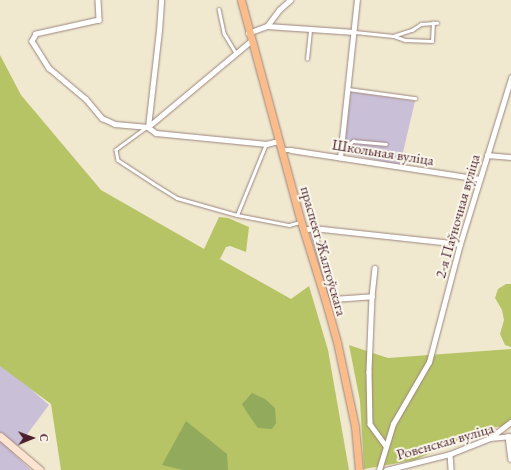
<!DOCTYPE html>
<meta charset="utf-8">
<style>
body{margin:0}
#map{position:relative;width:511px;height:470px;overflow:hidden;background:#f0e9d0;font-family:"EB Garamond",serif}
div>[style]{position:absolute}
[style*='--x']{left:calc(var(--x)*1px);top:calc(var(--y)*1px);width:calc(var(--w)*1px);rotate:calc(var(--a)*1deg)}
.industrial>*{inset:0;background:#c9bfd7}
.green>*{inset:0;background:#b7c466}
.forest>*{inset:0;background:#91aa5b}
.roads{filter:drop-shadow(0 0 1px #9d847e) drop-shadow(0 0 1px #9d847e)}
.lane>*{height:2.5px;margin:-1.25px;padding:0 1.25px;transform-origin:1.25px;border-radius:1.25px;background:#fff}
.street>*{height:4.5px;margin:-2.25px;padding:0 2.25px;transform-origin:2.25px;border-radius:2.25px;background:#fff}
.secondary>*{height:7px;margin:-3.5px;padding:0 3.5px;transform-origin:3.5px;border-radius:3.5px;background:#fde4d0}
.primary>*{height:7px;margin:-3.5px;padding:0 3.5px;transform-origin:3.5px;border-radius:3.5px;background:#f9bc8a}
span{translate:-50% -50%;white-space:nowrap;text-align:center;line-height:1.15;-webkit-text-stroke:4px #fbf7ec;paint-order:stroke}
.street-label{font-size:15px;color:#4a1f2b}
.north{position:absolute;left:12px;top:418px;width:40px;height:40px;-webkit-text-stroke:3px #fbf7ec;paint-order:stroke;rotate:89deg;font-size:11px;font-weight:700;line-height:16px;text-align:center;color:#4a1f2b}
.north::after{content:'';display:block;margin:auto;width:14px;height:18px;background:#4a1f2b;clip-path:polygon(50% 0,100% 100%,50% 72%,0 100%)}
</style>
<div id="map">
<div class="industrial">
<i style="clip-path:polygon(351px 92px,415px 101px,400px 165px,343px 153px)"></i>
<i style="clip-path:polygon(0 362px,49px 405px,13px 453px,31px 470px,0 470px)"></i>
</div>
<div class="green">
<i style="clip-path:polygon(0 55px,21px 95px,101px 190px,204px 249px,219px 217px,228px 218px,249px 227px,246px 252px,230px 246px,226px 247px,220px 259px,291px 299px,309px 286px,328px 350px,349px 470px,61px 470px,51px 404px,0 366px)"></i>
<i style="clip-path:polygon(506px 284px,511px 284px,511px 347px,505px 345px,500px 334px,504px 320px,502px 310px,495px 298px,498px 289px)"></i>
<i style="clip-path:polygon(349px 345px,388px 358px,511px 349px,511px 425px,483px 429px,415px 460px,364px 469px,360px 401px)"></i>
</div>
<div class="forest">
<i style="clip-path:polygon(252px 393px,265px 399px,275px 408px,276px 423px,272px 429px,258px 428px,248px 414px,242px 404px)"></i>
<i style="clip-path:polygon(186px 421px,227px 454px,228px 470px,183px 470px,162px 465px)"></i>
</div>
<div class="roads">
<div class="lane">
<i style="--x:219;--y:9;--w:25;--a:78"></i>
<i style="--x:224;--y:33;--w:23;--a:59"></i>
<i style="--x:355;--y:32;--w:38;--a:6"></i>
<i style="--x:393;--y:36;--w:20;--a:-18"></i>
<i style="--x:412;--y:30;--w:11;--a:-34"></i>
<i style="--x:421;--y:24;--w:16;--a:-4"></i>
<i style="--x:394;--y:36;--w:12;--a:20"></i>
<i style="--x:405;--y:40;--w:27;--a:2"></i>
<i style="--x:432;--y:41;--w:18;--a:-87"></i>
<i style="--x:307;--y:59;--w:30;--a:-84"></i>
<i style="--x:348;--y:89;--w:68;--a:7.7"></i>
<i style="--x:146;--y:128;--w:37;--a:144"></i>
<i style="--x:116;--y:150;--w:10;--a:79"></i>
<i style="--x:118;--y:160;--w:42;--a:33.3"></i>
<i style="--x:153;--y:183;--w:28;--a:32"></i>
<i style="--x:177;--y:198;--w:62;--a:15.8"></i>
<i style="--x:237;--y:215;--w:53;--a:10.9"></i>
<i style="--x:289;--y:225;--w:11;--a:-15"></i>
<i style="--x:341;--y:151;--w:16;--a:-40"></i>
<i style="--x:353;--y:141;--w:33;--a:5"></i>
<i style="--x:237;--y:215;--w:77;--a:-67.8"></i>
</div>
<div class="street">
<i style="--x:98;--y:0;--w:20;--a:87"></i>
<i style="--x:99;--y:20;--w:65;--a:167.5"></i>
<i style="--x:36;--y:34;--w:8;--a:120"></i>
<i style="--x:32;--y:41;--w:32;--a:58"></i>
<i style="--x:49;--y:68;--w:48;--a:40"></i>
<i style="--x:86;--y:99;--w:25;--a:50"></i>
<i style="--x:102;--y:118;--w:14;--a:25"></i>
<i style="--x:115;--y:124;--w:33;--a:5"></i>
<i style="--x:267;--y:26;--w:87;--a:3.9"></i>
<i style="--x:248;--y:33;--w:20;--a:-20"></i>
<i style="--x:267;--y:26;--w:20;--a:-53"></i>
<i style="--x:279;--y:10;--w:15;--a:-42"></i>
<i style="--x:148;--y:127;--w:10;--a:37"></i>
<i style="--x:156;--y:133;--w:111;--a:5.7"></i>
<i style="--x:266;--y:144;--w:13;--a:-13"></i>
<i style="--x:148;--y:127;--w:134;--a:-39.9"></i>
<i style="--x:148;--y:127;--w:97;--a:-83.5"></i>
<i style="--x:159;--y:31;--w:31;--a:-86"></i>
<i style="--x:282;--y:150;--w:9;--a:0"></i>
<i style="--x:291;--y:150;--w:191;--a:8.7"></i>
<i style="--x:487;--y:155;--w:24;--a:5"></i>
<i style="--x:340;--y:158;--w:159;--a:-83.9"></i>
<i style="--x:313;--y:228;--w:74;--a:74.3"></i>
<i style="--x:333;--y:299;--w:39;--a:-4"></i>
<i style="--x:304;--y:230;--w:9;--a:-13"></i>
<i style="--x:313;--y:228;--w:148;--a:6.2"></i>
<i style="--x:375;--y:268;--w:28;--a:96"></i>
<i style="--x:372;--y:296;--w:76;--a:92.3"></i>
<i style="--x:369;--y:372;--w:52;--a:88.9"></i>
<i style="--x:370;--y:424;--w:27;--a:54"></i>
<i style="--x:508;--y:436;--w:23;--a:83"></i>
<i style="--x:491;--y:437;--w:25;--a:-37"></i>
<i style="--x:450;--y:454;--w:16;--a:86"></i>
<i style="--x:379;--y:470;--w:48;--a:-73.1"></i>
<i style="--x:393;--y:424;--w:72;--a:-59.9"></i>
<i style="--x:429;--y:362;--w:122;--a:-75.3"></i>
<i style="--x:460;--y:244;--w:174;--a:-72.9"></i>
<i style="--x:386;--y:470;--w:66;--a:-14"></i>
<i style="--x:450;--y:454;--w:43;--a:-21.8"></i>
<i style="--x:490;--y:438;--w:21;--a:-5"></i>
</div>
<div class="secondary">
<i style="--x:0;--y:436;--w:52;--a:40.4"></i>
</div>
<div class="primary">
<i style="--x:241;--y:0;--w:230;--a:74.9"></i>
<i style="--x:301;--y:222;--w:81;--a:72.7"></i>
<i style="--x:325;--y:299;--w:45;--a:74.4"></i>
<i style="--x:337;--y:342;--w:87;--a:78"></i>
<i style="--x:355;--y:427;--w:43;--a:84.7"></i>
</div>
</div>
<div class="street-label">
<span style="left:383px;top:152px;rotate:9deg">Школьная вуліца</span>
<span style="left:457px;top:216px;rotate:-74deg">2-я Паўночная вуліца</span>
<span style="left:324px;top:251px;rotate:74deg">праспект Жалтоўскага</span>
<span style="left:445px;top:441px;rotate:-16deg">Ровенская вуліца</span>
</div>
<div class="north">С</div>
</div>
